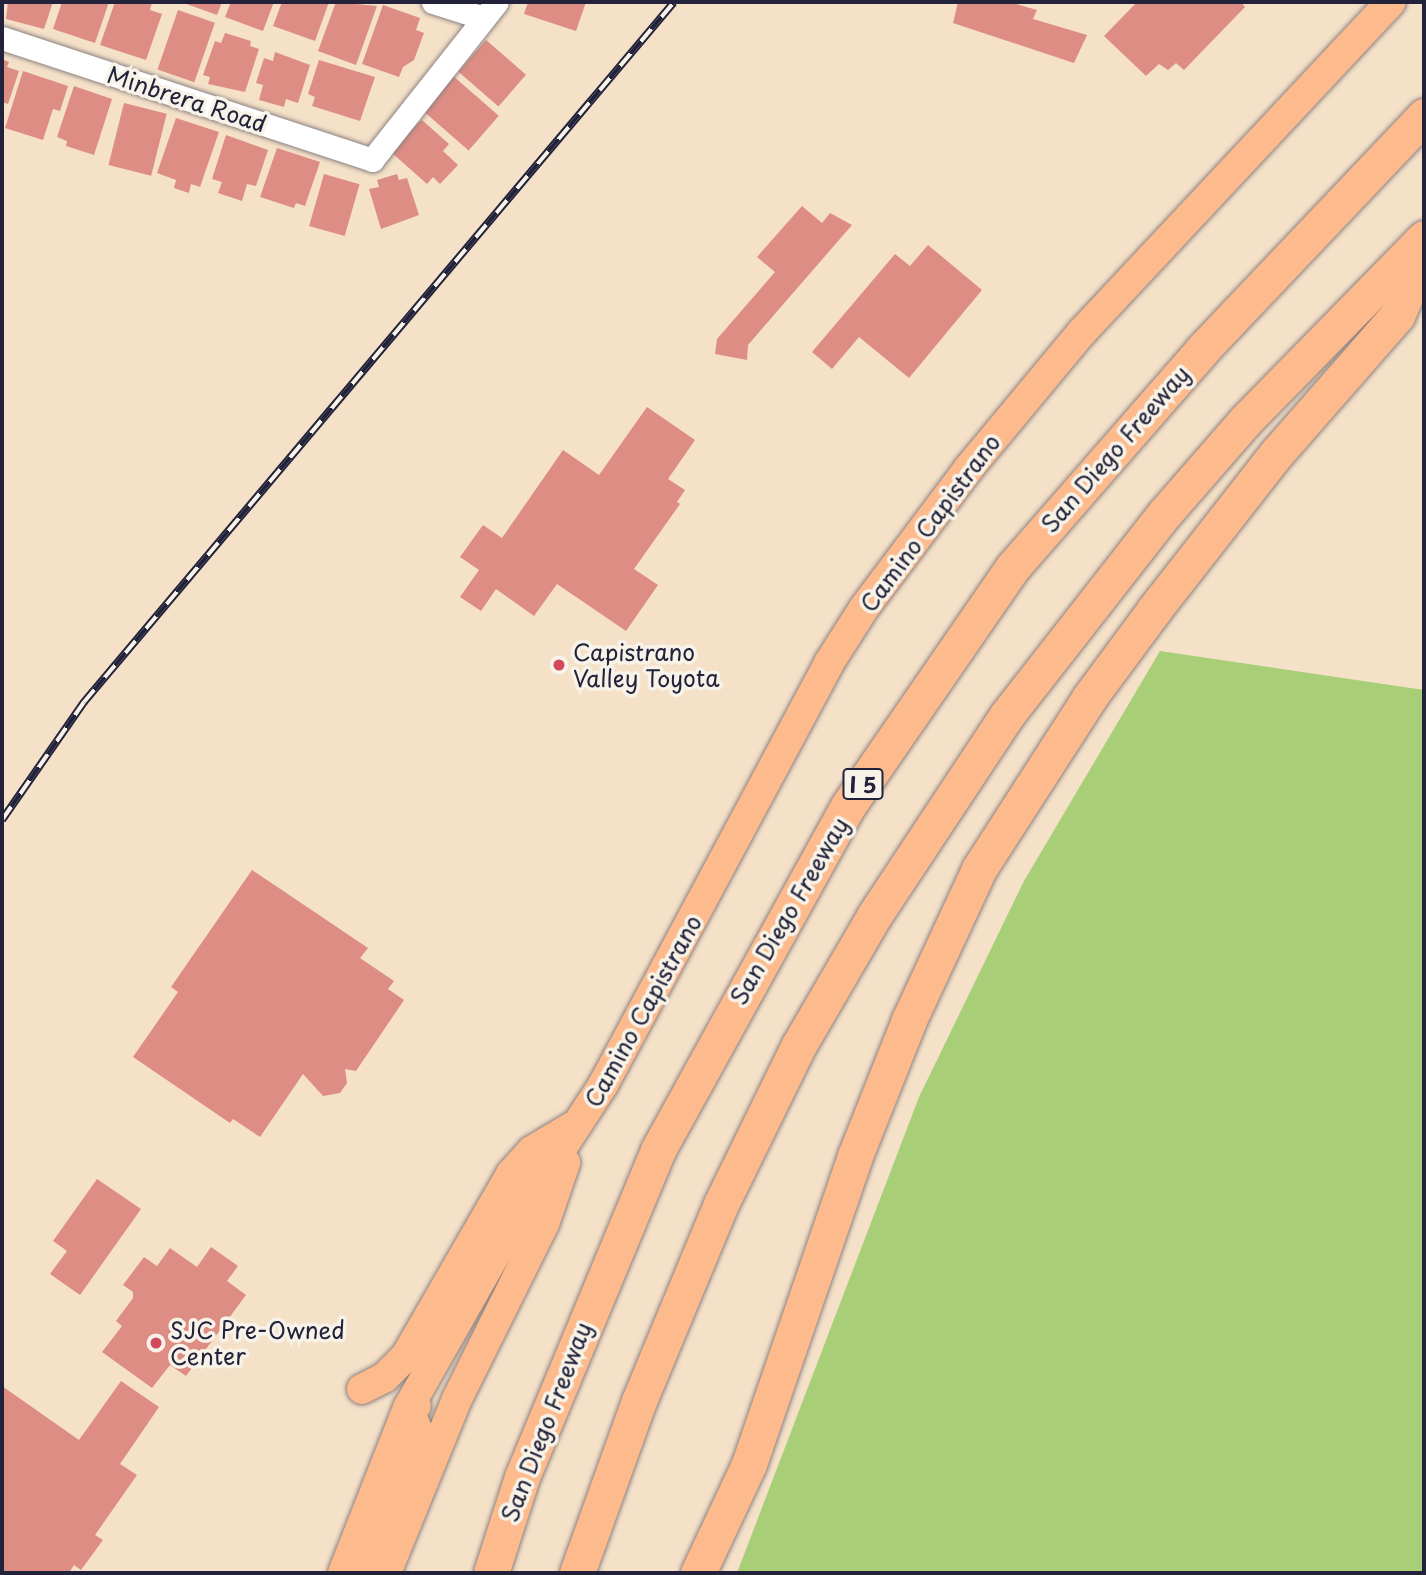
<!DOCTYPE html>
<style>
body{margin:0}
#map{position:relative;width:1426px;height:1575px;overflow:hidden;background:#f5e1c8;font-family:"Playpen Sans",sans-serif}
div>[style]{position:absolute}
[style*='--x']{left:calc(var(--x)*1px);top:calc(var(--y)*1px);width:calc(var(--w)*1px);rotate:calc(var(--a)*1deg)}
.green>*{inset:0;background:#a8ce78}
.building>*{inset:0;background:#de8d85;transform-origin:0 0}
.roads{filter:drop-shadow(0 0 2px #8c8282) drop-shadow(0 0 2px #8c8282)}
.minor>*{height:23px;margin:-11.5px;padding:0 11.5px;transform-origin:11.5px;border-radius:11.5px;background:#fff}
.major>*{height:30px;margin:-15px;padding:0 15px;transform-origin:15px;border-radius:15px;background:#fcba8d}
.highway>*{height:35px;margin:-17.5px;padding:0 17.5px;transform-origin:17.5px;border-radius:17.5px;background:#fcba8d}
.rail>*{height:8px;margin-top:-4px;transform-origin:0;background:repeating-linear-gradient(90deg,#f7f3e8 0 16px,#22223b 0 32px);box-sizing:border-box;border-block:2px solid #22223b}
.dots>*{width:19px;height:19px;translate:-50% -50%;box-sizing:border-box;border:4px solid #f7f3e8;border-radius:50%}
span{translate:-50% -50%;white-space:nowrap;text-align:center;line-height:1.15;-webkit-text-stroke:7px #f7f3e8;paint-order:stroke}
.shield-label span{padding:2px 5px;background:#f7f3e8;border:2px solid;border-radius:5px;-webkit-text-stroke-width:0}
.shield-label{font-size:21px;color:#22223b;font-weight:700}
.street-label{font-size:23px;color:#22223b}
.poi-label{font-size:23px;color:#22223b}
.left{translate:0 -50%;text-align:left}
.frame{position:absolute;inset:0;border:4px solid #22223b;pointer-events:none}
</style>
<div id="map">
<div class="green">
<i style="clip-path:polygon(1160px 651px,1424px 690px,1424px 1573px,737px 1573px,919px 1097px,1024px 881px)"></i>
</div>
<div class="building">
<i style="clip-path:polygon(8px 2px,53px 2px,44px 29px,6px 19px)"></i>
<i style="clip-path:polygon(62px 2px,109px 2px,95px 43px,53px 29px)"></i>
<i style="clip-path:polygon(115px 2px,152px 2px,150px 10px,162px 14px,146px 60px,100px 45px)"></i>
<i style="clip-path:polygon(181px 2px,222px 2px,217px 15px)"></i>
<i style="clip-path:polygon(231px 2px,274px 2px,263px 31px,225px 17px)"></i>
<i style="clip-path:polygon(282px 2px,329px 2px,315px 41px,273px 26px)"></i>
<i style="clip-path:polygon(336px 2px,377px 6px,356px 65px,318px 51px)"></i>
<i style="clip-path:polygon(528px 2px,586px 2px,576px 31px,524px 14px)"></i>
<i style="clip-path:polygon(958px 2px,1009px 2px,1037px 10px,1033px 19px,1087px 35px,1074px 63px,953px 23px)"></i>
<i style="clip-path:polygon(1137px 2px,1241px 2px,1245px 7px,1184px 70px,1176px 63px,1168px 70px,1159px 64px,1146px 76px,1104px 36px)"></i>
<i style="clip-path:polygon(383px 5px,420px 18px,416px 30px,424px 33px,414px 60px,403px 67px,399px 77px,362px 64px)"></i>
<i style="left:178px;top:10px;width:39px;height:63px;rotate:19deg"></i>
<i style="clip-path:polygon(225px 33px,251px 41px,250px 46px,259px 49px,245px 92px,208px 84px,210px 77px,203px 75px,215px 41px,221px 43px)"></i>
<i style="left:486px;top:40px;width:53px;height:42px;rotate:41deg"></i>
<i style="clip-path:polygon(275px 52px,310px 65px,298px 103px,286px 99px,284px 107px,259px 100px,263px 85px,256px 83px,264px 58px,273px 61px)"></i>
<i style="clip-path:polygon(2px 59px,9px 62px,7px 67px,19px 71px,8px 104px,2px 102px)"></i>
<i style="clip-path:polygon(319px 60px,375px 77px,360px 121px,312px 106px,315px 97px,308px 94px)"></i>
<i style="clip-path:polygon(23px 71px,68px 86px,60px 111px,53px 109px,43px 140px,5px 128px)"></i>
<i style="left:452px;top:75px;width:62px;height:46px;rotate:41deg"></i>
<i style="clip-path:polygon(74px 86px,112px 99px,94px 155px,66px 146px,67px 141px,57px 137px)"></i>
<i style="left:124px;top:103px;width:44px;height:64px;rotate:14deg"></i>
<i style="clip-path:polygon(176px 118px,219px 132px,200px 187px,191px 184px,189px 193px,174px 188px,176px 180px,157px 173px)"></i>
<i style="clip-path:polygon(422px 120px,449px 144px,443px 151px,458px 165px,440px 184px,433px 177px,427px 184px,392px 153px,399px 145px,396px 143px)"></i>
<i style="clip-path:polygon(226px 135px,268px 150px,256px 186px,247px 184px,242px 201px,218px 193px,222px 182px,212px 179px)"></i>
<i style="clip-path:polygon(277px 148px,320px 162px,305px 206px,296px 203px,294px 208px,260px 197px)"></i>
<i style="left:324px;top:174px;width:37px;height:54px;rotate:16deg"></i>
<i style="clip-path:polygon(397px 174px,399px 180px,407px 178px,419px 215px,381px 229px,369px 189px,379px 187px,377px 180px)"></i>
<i style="clip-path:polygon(802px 206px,822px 223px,830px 213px,852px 225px,748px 345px,747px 360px,715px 354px,717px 339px,775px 272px,757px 257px)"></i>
<i style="clip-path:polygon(928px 245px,982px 290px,909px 378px,859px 337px,832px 369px,812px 352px,895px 254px,910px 266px)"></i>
<i style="clip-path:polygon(647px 407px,695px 440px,668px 479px,685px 490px,677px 502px,680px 504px,634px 569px,658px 585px,626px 631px,557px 584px,534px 616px,496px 589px,481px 611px,460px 597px,479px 570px,460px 557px,483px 525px,502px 538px,563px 450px,599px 475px)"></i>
<i style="clip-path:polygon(252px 870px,368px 948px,360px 958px,394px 981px,388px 989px,404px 1000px,356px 1071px,345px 1069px,347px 1083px,340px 1093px,323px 1096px,303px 1074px,260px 1137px,233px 1119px,230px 1123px,133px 1057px,178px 992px,171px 987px)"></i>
<i style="clip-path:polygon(97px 1179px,141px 1209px,80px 1295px,50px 1274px,67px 1251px,53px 1241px)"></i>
<i style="clip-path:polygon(211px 1247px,238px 1266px,227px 1281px,246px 1295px,186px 1376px,170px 1365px,152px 1388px,102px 1352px,122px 1326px,116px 1321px,133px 1298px,133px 1292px,123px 1285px,144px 1257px,157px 1266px,170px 1248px,197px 1267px)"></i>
<i style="clip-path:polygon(121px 1381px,159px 1407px,120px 1464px,137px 1475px,95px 1535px,103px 1540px,81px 1570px,74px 1565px,69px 1573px,2px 1573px,2px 1386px,79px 1440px)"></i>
</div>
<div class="roads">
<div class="minor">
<i style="--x:433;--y:2;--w:52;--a:17.7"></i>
<i style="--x:2;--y:38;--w:390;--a:18.2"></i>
<i style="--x:372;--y:160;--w:201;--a:-51.7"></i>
</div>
<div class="major">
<i style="--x:362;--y:1389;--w:25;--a:-27"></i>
<i style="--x:384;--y:1378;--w:31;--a:-45"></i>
<i style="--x:406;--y:1356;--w:210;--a:-60"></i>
<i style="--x:511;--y:1174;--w:31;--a:-48"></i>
<i style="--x:532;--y:1151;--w:47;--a:-31"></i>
<i style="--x:343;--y:1573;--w:177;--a:-68.5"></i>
<i style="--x:408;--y:1408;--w:219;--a:-60.4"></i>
<i style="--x:516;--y:1218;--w:159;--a:-56.8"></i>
<i style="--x:603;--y:1085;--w:479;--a:-61.8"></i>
<i style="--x:829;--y:663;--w:65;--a:-57.5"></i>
<i style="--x:864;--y:608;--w:175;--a:-53.1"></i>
<i style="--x:969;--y:468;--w:177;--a:-50.3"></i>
<i style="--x:1082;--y:332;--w:452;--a:-46.9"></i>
<i style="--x:367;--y:1573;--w:132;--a:-68.7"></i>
<i style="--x:415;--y:1450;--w:16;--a:-76"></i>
<i style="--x:419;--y:1434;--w:28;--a:-113"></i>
<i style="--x:408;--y:1408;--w:8;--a:-14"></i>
<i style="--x:386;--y:1573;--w:188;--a:-67.8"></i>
<i style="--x:457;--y:1399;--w:195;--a:-63.6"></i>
<i style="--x:544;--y:1224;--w:65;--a:-71"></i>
</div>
<div class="highway">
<i style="--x:491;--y:1573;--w:101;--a:-72.1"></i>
<i style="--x:522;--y:1477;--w:354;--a:-67.4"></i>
<i style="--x:658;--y:1150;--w:393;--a:-61.1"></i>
<i style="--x:848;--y:806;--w:290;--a:-55.4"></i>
<i style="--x:1013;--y:567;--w:288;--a:-48.9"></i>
<i style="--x:1202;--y:350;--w:323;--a:-46.5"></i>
<i style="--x:577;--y:1573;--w:183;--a:-70.2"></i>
<i style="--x:639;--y:1401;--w:213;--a:-67.4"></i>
<i style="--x:721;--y:1204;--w:177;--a:-63.9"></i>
<i style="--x:799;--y:1045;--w:149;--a:-59.8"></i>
<i style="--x:874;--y:916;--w:241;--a:-56.5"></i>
<i style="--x:1007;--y:715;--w:256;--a:-52"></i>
<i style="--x:1165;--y:513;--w:122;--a:-49"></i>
<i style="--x:1245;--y:421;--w:256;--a:-45.6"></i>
<i style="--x:698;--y:1573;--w:120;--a:-64.9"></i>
<i style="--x:749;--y:1464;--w:326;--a:-71"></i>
<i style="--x:855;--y:1156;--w:146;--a:-68.3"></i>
<i style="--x:909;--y:1020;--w:166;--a:-65.1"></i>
<i style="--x:979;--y:869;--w:203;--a:-57.2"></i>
<i style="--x:1089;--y:698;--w:109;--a:-53.5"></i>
<i style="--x:1154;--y:610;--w:198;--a:-52"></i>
<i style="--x:1276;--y:454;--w:184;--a:-48.8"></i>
<i style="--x:1397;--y:316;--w:69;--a:-66.8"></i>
</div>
</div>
<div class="rail">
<i style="--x:2;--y:820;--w:144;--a:-55.2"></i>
<i style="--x:84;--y:702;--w:915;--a:-49.87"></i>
</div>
<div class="dots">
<i style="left:559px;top:665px;background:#d1495b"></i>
<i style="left:156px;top:1343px;background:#d1495b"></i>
</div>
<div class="shield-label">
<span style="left:863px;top:784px">I 5</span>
</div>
<div class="street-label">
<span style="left:187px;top:99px;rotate:18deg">Minbrera Road</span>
<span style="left:1115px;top:449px;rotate:-49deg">San Diego Freeway</span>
<span style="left:930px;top:523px;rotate:-53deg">Camino Capistrano</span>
<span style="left:789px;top:911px;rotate:-60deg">San Diego Freeway</span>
<span style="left:643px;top:1011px;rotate:-61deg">Camino Capistrano</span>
<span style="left:546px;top:1422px;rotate:-69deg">San Diego Freeway</span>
</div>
<div class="poi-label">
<span class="left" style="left:573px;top:665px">Capistrano<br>Valley Toyota</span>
<span class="left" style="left:170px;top:1343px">SJC Pre-Owned<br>Center</span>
</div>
<div class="frame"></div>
</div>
